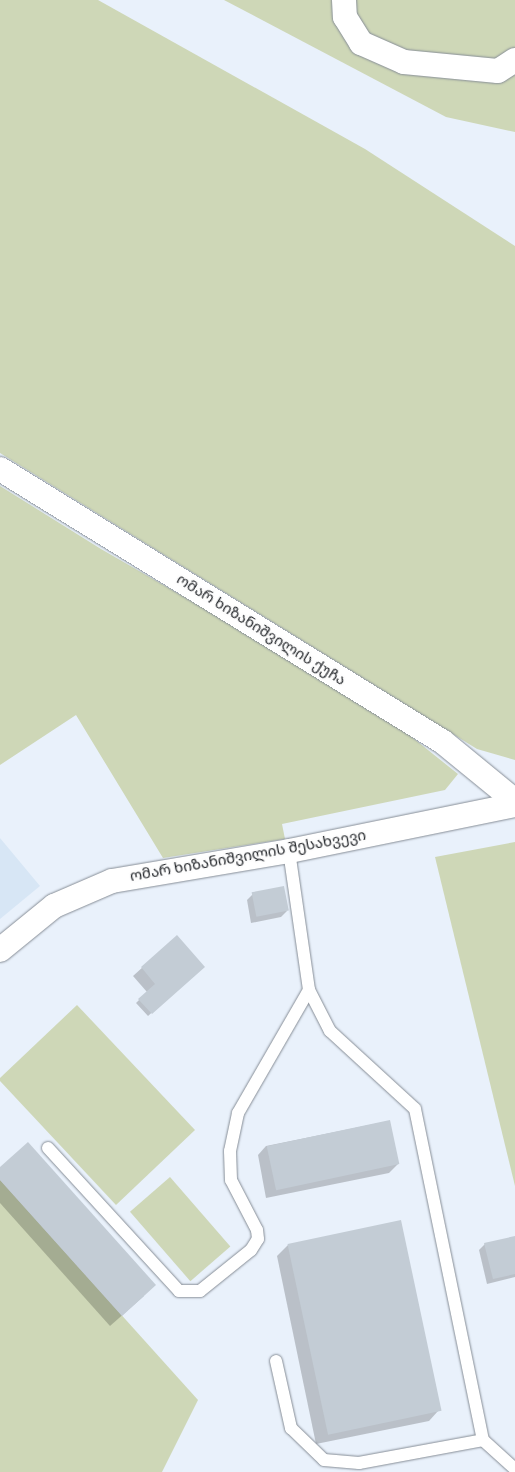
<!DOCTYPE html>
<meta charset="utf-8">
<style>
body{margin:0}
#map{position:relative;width:515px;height:1472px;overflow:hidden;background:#e9f1fb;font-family:"Roboto Condensed","Noto Sans Georgian",sans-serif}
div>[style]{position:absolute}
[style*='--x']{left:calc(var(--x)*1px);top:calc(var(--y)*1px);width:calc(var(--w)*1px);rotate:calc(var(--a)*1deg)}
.built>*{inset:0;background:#d7e6f5}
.green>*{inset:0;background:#ced7b7;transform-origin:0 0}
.shadow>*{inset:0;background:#0003}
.building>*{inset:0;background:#c3ccd5;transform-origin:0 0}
.roads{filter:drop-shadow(0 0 1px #868d96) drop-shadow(0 0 1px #868d96)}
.service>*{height:12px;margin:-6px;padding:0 6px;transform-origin:6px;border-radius:6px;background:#fff}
.minor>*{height:24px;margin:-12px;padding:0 12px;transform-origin:12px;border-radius:12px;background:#fff}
span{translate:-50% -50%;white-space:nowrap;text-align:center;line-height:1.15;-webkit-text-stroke:4px #fdfdfd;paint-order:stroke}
.street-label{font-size:15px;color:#25282c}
</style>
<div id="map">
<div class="built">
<i style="clip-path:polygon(0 838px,40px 886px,0 919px)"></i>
</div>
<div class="green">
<i style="clip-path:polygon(0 0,98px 0,365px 149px,515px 246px,515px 760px,477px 749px,0 453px)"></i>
<i style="clip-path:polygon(224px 0,515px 0,515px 132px,446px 117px)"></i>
<i style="clip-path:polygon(0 486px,101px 549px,373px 706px,458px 774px,445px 790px,282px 824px,285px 839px,163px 858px,76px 715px,0 765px)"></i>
<i style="clip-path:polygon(515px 842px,515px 1186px,435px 857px)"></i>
<i style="clip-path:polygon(77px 1005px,195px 1130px,116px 1205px,0 1081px,0 1078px)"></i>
<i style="left:170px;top:1177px;width:92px;height:53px;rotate:49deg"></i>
<i style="clip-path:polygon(0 1180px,198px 1400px,162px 1472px,0 1472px)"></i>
</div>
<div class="shadow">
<i style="clip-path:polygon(253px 894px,287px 911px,281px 917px,251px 923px,247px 900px)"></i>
<i style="clip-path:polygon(176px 937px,159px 1006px,148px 1016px,136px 1003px,147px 992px,133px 976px)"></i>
<i style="clip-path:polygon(389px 1121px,398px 1164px,389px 1173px,266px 1198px,258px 1155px,266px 1146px)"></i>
<i style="clip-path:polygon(0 1169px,144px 1296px,110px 1326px,0 1203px)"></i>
<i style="clip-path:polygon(515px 1237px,515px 1277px,487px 1284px,479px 1250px,485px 1244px)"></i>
<i style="clip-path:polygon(288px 1245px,439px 1410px,429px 1421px,316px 1444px,277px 1256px)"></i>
</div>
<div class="building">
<i style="left:284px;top:886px;width:25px;height:33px;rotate:79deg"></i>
<i style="clip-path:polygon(177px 935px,205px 967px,152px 1014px,138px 999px,155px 984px,141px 967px)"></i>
<i style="left:390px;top:1120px;width:45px;height:126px;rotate:78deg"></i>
<i style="clip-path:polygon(28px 1142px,156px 1285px,122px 1316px,0 1180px,0 1167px)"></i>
<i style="left:401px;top:1220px;width:195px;height:116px;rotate:78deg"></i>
<i style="clip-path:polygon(515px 1236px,515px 1274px,493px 1279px,484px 1243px)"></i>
</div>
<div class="roads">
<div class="service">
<i style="--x:289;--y:851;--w:140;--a:81.8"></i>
<i style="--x:309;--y:990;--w:46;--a:62.9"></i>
<i style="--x:330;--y:1031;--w:115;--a:42.5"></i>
<i style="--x:415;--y:1109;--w:338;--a:78.4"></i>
<i style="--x:48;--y:1148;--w:194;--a:47.5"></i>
<i style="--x:179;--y:1291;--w:21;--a:0"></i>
<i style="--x:200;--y:1291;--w:65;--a:-38.8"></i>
<i style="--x:251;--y:1250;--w:13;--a:-58"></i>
<i style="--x:258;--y:1239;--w:9;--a:-96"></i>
<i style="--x:257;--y:1230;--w:56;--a:-117.5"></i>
<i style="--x:231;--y:1180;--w:29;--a:-92"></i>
<i style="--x:230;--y:1151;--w:39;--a:-78"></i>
<i style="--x:238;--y:1113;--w:142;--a:-60"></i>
<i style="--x:276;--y:1361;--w:69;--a:77.4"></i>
<i style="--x:291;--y:1428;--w:46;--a:44.1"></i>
<i style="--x:324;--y:1460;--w:35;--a:5"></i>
<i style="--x:359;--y:1463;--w:126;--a:-10.5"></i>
<i style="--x:483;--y:1440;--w:43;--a:42.2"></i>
</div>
<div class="minor">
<i style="--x:344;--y:0;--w:17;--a:87"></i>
<i style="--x:345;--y:17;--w:31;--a:58"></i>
<i style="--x:361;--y:43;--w:47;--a:23.8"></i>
<i style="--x:404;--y:62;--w:94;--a:5.5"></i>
<i style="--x:498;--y:71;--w:20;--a:-33"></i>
<i style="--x:0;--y:469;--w:520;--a:31.64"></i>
<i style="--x:443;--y:742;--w:93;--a:39.3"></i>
<i style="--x:0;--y:950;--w:70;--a:-39.2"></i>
<i style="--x:54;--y:906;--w:63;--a:-23.3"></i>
<i style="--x:112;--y:881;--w:180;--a:-9.6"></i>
<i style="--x:289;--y:851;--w:231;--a:-11.5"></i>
</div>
</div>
<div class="street-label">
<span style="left:261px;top:630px;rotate:32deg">ომარ ხიზანიშვილის ქუჩა</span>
<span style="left:248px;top:856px;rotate:-10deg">ომარ ხიზანიშვილის შესახვევი</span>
</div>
</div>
